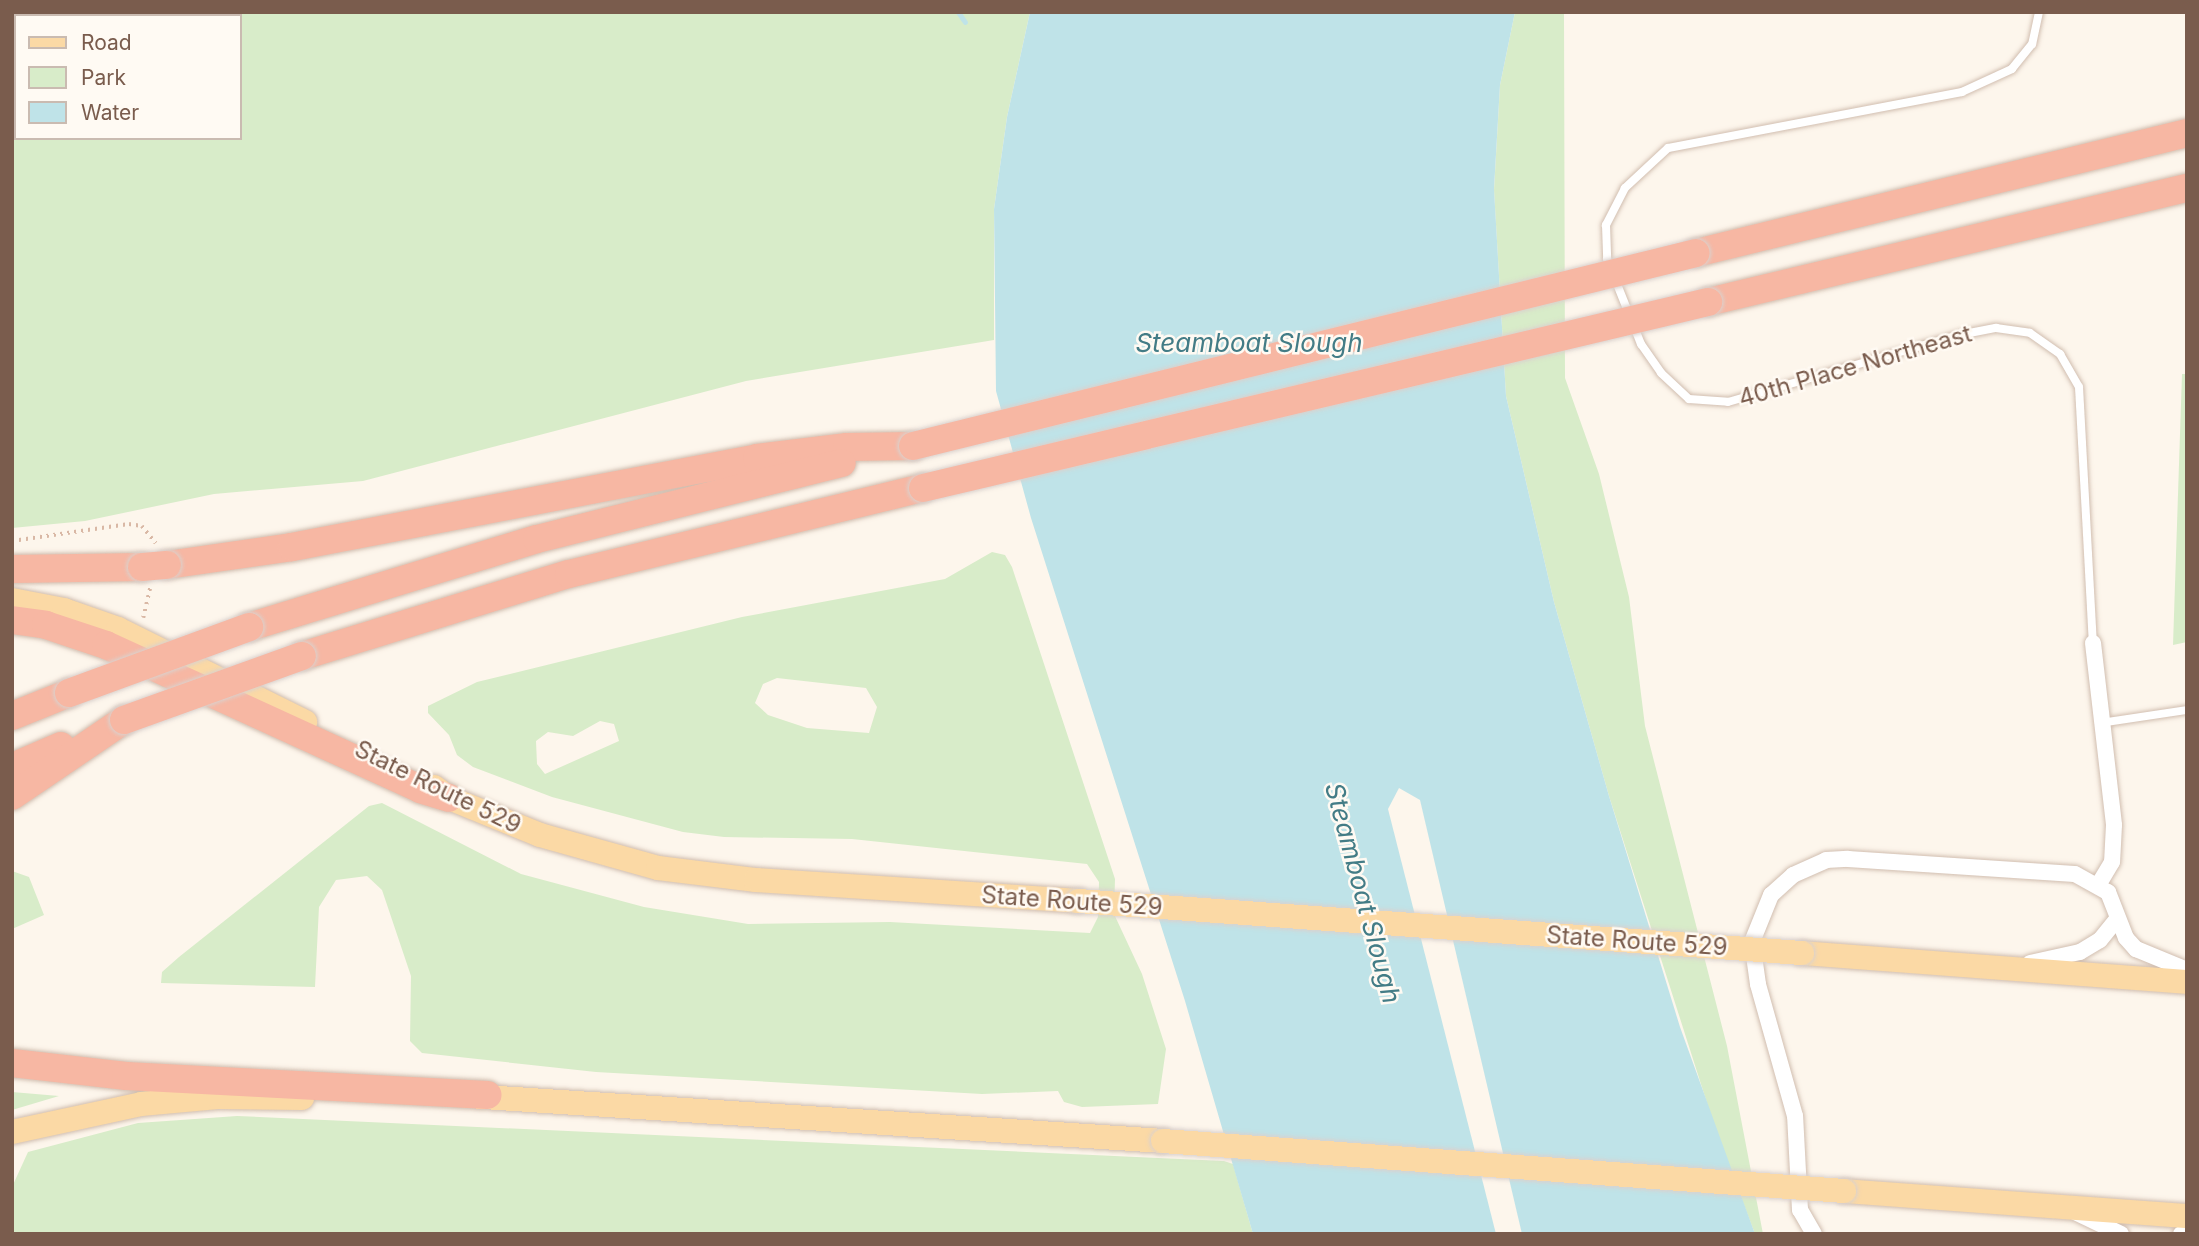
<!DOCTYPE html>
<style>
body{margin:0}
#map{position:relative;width:2199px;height:1246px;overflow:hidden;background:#fdf6ec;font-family:Inter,sans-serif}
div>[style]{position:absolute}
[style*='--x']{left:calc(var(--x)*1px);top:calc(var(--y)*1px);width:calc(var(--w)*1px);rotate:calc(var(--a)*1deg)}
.green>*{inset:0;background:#d8ecc9}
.water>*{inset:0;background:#bfe3e8}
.pier>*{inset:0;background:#fdf6ec}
.stream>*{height:5px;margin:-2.5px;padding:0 2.5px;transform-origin:2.5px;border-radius:2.5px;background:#bfe3e8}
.path>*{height:3.5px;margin-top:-1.75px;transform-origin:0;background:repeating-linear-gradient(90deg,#d9b8a5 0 2px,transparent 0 7px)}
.roads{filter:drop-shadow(0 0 2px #d1beb0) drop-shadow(0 0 2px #d1beb0)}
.lane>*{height:8px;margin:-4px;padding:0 4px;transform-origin:4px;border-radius:4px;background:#fff}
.street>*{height:16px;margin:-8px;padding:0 8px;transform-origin:8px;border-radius:8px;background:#fff}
.primary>*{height:24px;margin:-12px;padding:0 12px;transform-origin:12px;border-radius:12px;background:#fbd9a5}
.highway>*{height:28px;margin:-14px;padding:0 14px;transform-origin:14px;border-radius:14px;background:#f7b7a3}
.bridges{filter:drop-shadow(0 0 2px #dad1cd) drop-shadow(0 0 2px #dad1cd)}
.primary-bridge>*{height:24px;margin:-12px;padding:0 12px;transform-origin:12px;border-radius:12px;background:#fbd9a5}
.highway-bridge>*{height:28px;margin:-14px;padding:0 14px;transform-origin:14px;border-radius:14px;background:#f7b7a3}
span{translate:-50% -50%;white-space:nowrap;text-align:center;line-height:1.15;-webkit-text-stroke:5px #fffaf3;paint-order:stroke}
.street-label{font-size:24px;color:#7a5c4d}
.water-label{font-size:26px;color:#437c86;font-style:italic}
.frame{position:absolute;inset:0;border:14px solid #7a5c4d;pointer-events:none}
.legend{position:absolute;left:14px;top:14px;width:228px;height:126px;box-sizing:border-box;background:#fffaf3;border:2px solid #cabbb1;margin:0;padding:9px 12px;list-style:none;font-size:21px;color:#7a5c4d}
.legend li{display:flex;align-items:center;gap:14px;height:35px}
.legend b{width:35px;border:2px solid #cabbb1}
</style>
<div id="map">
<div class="green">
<i style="clip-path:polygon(evenodd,12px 12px,1030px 12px,1007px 117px,994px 209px,994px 340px,746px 381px,363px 481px,214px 494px,85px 521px,12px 528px,12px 12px,16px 16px,240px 16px,240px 138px,16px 138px,16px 16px)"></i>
<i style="clip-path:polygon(1515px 12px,1564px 12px,1565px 378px,1599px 474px,1629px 597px,1645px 726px,1727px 1046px,1763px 1234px,1755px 1234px,1715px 1128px,1609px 796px,1554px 602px,1506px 396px,1494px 190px,1500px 85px)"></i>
<i style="clip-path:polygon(2182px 374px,2187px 374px,2187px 642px,2173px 645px)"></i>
<i style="clip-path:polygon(evenodd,992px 552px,1005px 555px,1012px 567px,1115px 879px,1114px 914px,1142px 974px,1166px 1049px,1158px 1104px,1082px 1107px,1064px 1102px,1058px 1091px,982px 1094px,596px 1072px,422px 1053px,410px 1041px,411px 976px,382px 890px,367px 876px,336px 880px,319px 907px,315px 987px,161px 983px,162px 972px,179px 957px,369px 806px,382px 803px,521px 874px,644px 907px,748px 924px,890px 922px,1090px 933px,1098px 917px,1099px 882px,1087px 864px,852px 839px,724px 837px,683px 832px,552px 797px,473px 767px,457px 755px,449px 735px,428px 713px,428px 706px,477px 682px,742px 617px,945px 579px,992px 552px,777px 678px,866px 688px,877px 707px,869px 733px,807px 728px,768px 715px,755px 703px,763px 684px,777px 678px,992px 552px,600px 721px,614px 724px,619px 741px,545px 774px,537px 764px,536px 741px,548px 732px,573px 736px,600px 721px)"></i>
<i style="clip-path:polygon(12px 871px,29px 877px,44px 915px,12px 929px)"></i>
<i style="clip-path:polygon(12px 1092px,59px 1096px,12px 1110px)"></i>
<i style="clip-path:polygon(237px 1116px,1224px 1161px,1233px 1164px,1253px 1234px,12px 1234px,12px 1187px,28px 1152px,138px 1123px)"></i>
</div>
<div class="water">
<i style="clip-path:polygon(1030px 12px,1515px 12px,1500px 85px,1494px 189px,1506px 396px,1554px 602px,1609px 796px,1680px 1027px,1755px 1234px,1253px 1234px,1185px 1001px,1031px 518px,996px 391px,994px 209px,1007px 117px)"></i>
</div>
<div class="pier">
<i style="clip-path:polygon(1399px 788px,1420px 800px,1522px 1234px,1496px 1234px,1388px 809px)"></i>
</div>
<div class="stream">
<i style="--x:958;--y:12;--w:12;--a:55"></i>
</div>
<div class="path">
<i style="--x:12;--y:541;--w:118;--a:-8.3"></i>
<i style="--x:129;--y:524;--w:13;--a:9"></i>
<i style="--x:142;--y:526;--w:22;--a:51"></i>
<i style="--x:143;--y:618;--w:31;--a:-77"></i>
</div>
<div class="roads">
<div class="lane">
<i style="--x:2039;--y:12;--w:33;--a:102"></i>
<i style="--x:2032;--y:44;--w:32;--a:129"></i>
<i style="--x:2012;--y:69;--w:55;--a:155.3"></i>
<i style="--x:1962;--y:92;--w:299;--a:169.2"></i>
<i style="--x:1668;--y:148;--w:59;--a:137.1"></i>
<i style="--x:1625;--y:188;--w:42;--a:117.2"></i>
<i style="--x:1606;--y:225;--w:34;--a:88"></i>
<i style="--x:1607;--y:259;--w:92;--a:68.2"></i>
<i style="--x:1641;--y:344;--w:35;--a:55"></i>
<i style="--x:1661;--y:373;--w:38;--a:43"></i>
<i style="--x:1689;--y:399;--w:39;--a:4"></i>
<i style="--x:1728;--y:402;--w:241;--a:-16.2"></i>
<i style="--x:1959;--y:335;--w:38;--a:-11"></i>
<i style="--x:1996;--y:328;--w:34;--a:8"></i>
<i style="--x:2030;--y:333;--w:37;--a:35"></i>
<i style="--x:2060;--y:354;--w:38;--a:60"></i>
<i style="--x:2079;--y:387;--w:256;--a:86.9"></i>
<i style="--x:2100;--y:723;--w:88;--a:-8.5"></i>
</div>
<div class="street">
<i style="--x:2093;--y:643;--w:183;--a:83.4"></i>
<i style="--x:2114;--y:825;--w:37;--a:93"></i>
<i style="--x:2112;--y:862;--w:26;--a:121"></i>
<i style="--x:2030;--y:963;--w:51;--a:-12.4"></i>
<i style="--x:2080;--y:952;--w:23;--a:-31"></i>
<i style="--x:2100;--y:940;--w:27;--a:-51"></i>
<i style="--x:2075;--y:1212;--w:51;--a:25.6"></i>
<i style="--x:1814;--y:1234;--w:28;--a:-120"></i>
<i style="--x:1800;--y:1210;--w:94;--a:-93"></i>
<i style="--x:1795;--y:1116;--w:137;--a:-105.7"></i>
<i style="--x:1758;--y:984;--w:42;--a:-98.1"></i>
<i style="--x:1752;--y:942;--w:51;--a:-68"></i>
<i style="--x:1771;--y:895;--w:30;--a:-42"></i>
<i style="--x:1793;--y:875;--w:36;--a:-24"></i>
<i style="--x:1826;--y:860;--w:22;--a:-3"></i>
<i style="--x:1848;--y:859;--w:227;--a:3.8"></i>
<i style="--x:2075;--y:874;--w:38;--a:29"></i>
<i style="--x:2108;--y:892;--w:49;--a:68.6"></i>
<i style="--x:2126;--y:938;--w:15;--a:48"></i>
<i style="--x:2136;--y:949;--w:55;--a:22.4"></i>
<i style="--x:2181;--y:1234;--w:6;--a:-18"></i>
</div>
<div class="primary">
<i style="--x:12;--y:600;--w:53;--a:10.9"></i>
<i style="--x:64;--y:610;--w:57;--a:19.4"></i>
<i style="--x:118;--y:629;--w:209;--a:26.4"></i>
<i style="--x:434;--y:787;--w:19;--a:36"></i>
<i style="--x:449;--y:798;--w:98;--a:22.1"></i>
<i style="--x:540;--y:835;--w:123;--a:15.6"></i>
<i style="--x:658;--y:868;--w:99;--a:7"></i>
<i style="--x:756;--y:880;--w:323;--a:3.7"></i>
<i style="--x:1802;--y:953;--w:386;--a:4.3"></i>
<i style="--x:468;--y:1096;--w:696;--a:3.7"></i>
<i style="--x:12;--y:1132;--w:132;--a:-12.2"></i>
<i style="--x:141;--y:1104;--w:77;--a:-5.2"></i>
<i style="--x:218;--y:1097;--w:84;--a:0.7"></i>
<i style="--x:1844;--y:1191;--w:344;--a:4.2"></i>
</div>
<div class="highway">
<i style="--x:1696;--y:253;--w:505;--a:-13.73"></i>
<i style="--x:1708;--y:302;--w:492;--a:-13.4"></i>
<i style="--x:167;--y:565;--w:126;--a:-8.2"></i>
<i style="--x:292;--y:547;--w:473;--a:-10.8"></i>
<i style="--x:757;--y:458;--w:91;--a:-7"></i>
<i style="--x:847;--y:447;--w:66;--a:-0.9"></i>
<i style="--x:12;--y:569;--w:130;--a:-0.9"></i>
<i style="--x:12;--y:620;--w:34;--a:8"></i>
<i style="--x:46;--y:625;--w:63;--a:18.4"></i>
<i style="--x:106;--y:645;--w:345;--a:24.6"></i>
<i style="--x:420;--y:789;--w:30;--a:17"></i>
<i style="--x:249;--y:627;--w:301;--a:-17"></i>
<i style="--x:537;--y:539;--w:314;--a:-14"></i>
<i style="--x:302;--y:656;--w:279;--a:-17.1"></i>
<i style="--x:569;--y:574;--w:364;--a:-13.7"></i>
<i style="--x:12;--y:716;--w:61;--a:-22"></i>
<i style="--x:12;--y:767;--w:53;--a:-23.2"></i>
<i style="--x:12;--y:796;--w:135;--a:-34.2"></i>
<i style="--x:12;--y:1063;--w:115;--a:6.5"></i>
<i style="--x:126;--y:1076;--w:362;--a:3"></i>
</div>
</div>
<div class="bridges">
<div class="primary-bridge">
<i style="--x:1078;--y:901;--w:726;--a:4.11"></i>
<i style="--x:1163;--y:1141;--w:683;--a:4.2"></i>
</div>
<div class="highway-bridge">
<i style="--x:913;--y:446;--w:806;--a:-13.85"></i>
<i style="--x:923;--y:488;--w:807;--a:-13.33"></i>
<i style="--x:142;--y:567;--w:25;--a:-5"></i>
<i style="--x:69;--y:693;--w:192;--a:-20.1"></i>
<i style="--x:124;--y:720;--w:189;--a:-19.8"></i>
</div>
</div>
<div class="street-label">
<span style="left:1855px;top:366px;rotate:-16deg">40th Place Northeast</span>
<span style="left:438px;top:787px;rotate:26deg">State Route 529</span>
<span style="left:1072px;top:901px;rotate:4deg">State Route 529</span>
<span style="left:1637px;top:941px;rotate:4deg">State Route 529</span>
</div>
<div class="water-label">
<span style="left:1249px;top:343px">Steamboat Slough</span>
<span style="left:1363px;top:893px;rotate:75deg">Steamboat Slough</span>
</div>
<div class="frame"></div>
<ul class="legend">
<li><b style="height:9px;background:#fbd9a5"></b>Road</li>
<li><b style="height:19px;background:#d8ecc9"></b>Park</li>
<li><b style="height:19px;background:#bfe3e8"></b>Water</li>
</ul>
</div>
